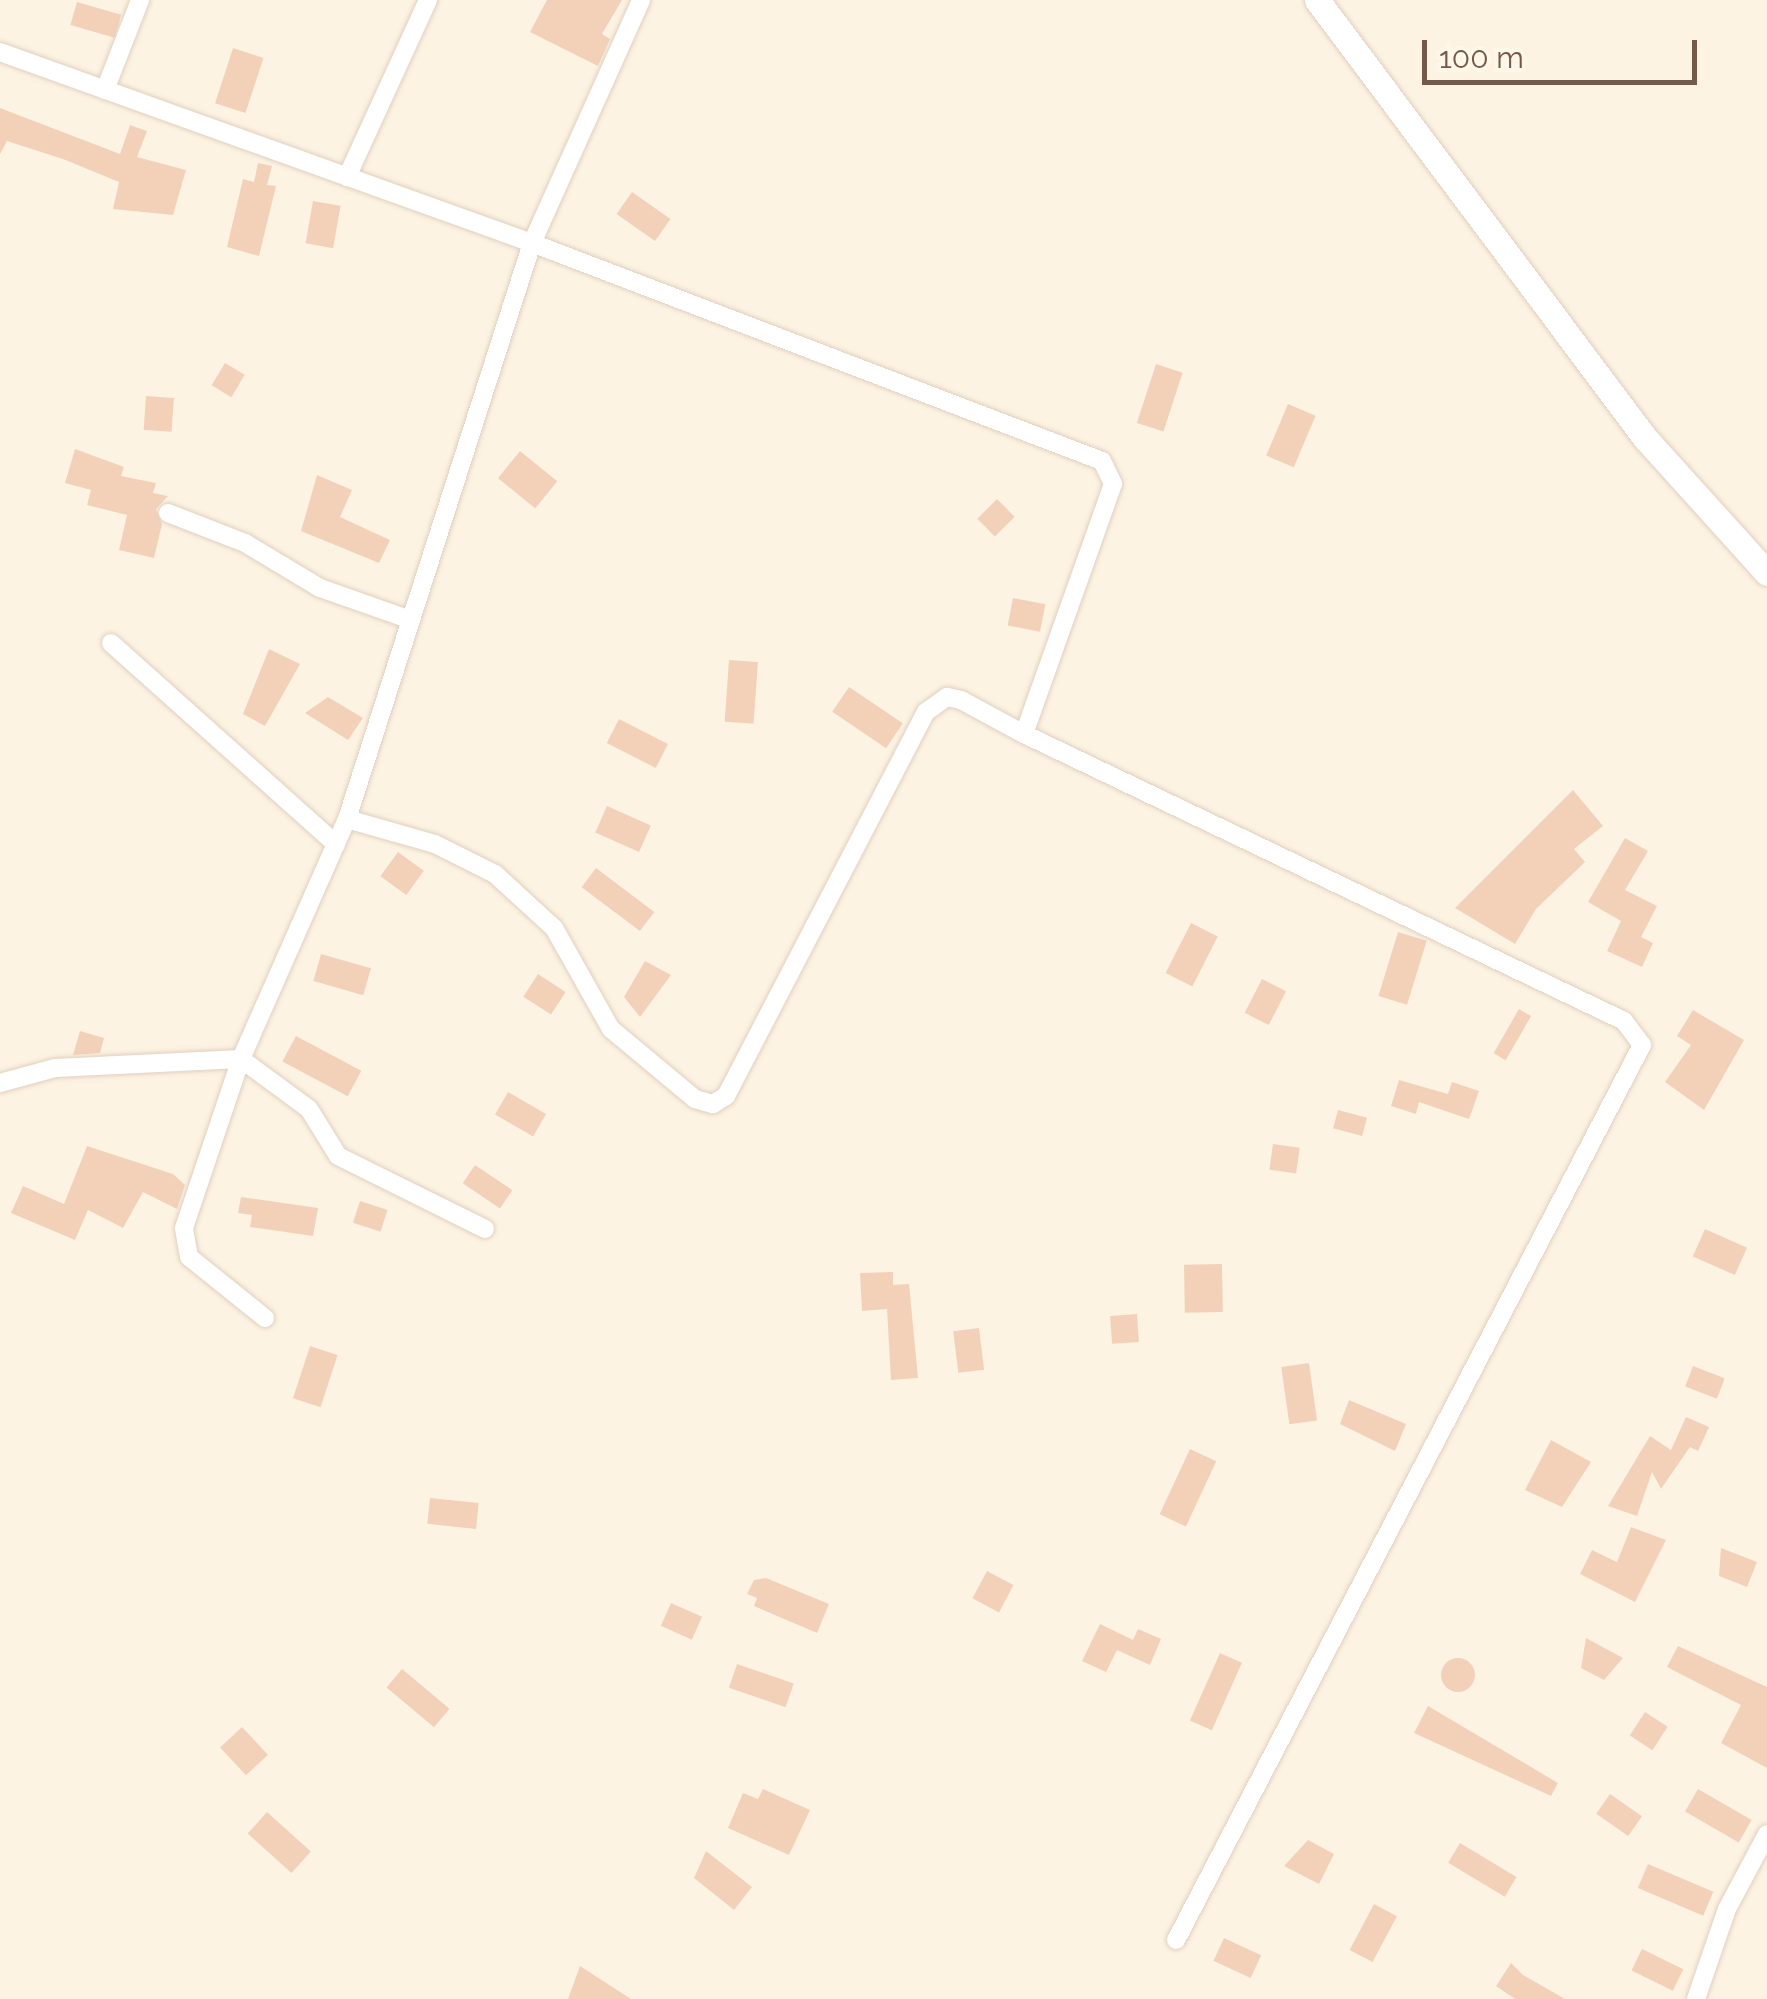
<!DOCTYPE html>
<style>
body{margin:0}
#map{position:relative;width:1767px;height:1999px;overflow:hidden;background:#fdf3e2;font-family:Raleway,sans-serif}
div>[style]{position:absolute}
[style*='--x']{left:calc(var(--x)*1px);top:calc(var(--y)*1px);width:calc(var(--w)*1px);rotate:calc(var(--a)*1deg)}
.building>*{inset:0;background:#f3d1b9;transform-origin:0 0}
.round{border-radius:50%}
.roads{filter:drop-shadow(0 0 2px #e1cfbe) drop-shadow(0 0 2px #e1cfbe)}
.minor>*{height:18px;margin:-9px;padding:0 9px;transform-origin:9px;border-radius:9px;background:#fff}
.secondary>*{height:25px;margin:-12.5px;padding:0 12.5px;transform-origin:12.5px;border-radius:12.5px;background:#fff}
span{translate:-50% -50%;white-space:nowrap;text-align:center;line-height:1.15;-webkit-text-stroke:8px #fff7e9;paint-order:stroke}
.scale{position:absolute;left:1422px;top:40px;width:275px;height:45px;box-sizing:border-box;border:5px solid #755948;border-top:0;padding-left:12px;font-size:30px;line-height:35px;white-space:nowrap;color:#755948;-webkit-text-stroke:8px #fff7e9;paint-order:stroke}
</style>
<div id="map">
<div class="building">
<i style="clip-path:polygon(547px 0,622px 0,602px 34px,610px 39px,598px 66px,530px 32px)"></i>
<i style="left:77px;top:2px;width:46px;height:24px;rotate:16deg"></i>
<i style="left:233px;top:48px;width:32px;height:58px;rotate:18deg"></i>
<i style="clip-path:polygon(0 108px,120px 154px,130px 125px,147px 131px,137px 157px,186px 170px,173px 215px,113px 209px,119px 182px,63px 159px,7px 141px,0 154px)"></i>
<i style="clip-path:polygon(258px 163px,272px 166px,267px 185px,276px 186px,259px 256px,227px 247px,243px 179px,254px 182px)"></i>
<i style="left:632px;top:192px;width:47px;height:27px;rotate:35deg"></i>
<i style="left:313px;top:201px;width:28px;height:43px;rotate:10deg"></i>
<i style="left:225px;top:363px;width:23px;height:26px;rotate:31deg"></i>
<i style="left:1156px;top:364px;width:28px;height:62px;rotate:18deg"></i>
<i style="left:146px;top:396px;width:28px;height:34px;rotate:4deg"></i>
<i style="left:1288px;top:404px;width:30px;height:56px;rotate:23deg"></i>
<i style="clip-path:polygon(75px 449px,124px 467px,121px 476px,156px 483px,153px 493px,168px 496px,156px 509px,162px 524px,154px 558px,119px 550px,127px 515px,87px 505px,91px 490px,65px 483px)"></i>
<i style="left:520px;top:451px;width:48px;height:35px;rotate:39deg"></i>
<i style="clip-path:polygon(317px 475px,352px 490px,340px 517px,390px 540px,379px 563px,301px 531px)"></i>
<i style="left:997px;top:499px;width:25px;height:28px;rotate:45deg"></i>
<i style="left:1013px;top:598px;width:33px;height:28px;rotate:11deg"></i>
<i style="clip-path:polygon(269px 649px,300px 664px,265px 726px,243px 714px)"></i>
<i style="left:729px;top:660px;width:29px;height:62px;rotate:4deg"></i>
<i style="left:849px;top:687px;width:65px;height:30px;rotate:34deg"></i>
<i style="clip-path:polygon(328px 697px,363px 718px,348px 740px,305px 713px)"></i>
<i style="left:619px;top:719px;width:55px;height:27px;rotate:27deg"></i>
<i style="clip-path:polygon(1573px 790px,1603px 826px,1574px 849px,1585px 862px,1536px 909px,1515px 944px,1455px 908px)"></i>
<i style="left:607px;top:806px;width:48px;height:29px;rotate:24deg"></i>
<i style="clip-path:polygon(1625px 838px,1648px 851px,1625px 890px,1657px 906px,1641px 937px,1653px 943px,1642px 967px,1607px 951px,1621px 921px,1588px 902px)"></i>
<i style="left:398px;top:852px;width:32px;height:30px;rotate:36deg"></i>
<i style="left:596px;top:868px;width:73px;height:24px;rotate:37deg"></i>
<i style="left:1191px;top:923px;width:30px;height:56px;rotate:27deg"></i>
<i style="left:1398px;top:932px;width:30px;height:67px;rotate:17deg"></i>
<i style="left:321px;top:954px;width:52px;height:28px;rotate:16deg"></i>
<i style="clip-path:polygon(645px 961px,671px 975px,640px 1017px,624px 997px)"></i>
<i style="left:538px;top:974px;width:33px;height:27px;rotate:33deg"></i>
<i style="left:1262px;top:979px;width:27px;height:38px;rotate:27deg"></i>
<i style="left:1519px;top:1009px;width:14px;height:51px;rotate:30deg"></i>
<i style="clip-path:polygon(1693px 1010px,1744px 1040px,1704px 1110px,1665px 1082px,1691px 1045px,1677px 1036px)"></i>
<i style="clip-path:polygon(80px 1031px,104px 1038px,100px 1053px,73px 1055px)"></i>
<i style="left:296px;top:1036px;width:74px;height:29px;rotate:28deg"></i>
<i style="clip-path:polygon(1399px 1080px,1448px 1094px,1452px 1082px,1479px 1091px,1469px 1119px,1419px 1102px,1416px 1114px,1391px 1106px)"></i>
<i style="left:508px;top:1092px;width:44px;height:26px;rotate:30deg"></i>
<i style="left:1338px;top:1110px;width:30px;height:19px;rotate:15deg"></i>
<i style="left:1273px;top:1144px;width:27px;height:26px;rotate:8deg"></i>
<i style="clip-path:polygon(87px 1146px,173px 1174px,185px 1185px,177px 1209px,143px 1192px,123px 1228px,88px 1210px,75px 1240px,11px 1213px,23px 1186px,64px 1204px)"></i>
<i style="left:475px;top:1165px;width:45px;height:22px;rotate:34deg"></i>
<i style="clip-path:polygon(241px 1197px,318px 1208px,313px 1236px,250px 1227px,252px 1215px,238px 1213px)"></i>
<i style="left:360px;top:1201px;width:29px;height:23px;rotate:18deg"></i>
<i style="left:1705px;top:1229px;width:46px;height:30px;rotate:24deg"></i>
<i style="left:1222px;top:1264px;width:48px;height:38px;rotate:89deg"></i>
<i style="clip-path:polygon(893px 1272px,893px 1285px,909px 1284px,918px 1378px,891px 1380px,887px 1309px,862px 1311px,860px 1273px)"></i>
<i style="left:1137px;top:1314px;width:28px;height:27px;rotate:86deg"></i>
<i style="left:979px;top:1328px;width:42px;height:26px;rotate:83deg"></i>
<i style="left:310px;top:1346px;width:29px;height:55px;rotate:18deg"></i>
<i style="left:1309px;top:1363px;width:58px;height:28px;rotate:82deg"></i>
<i style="left:1693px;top:1366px;width:34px;height:22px;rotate:21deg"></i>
<i style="clip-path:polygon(1349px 1400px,1406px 1424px,1395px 1451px,1340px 1424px)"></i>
<i style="clip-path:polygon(1686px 1417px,1709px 1427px,1698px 1451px,1690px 1447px,1661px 1489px,1652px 1472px,1637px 1516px,1608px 1506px,1650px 1436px,1671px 1450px)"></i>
<i style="clip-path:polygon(1551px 1440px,1591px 1462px,1562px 1507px,1525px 1490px)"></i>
<i style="left:1190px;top:1449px;width:29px;height:72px;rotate:25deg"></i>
<i style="left:430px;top:1498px;width:49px;height:26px;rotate:6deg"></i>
<i style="clip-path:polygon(1631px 1527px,1666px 1540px,1635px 1602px,1580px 1574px,1592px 1550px,1617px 1562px)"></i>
<i style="clip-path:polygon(1721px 1548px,1757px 1562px,1747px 1587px,1719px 1576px)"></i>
<i style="left:987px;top:1571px;width:30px;height:31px;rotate:28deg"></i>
<i style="clip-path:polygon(766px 1578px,829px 1604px,817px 1633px,754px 1606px,757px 1598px,747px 1594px,754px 1580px)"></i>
<i style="left:671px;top:1603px;width:34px;height:25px;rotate:24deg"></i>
<i style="clip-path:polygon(1100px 1624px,1133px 1640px,1138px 1629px,1161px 1639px,1150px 1665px,1117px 1650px,1106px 1672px,1082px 1661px)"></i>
<i style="clip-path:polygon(1586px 1638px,1623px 1658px,1604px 1680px,1581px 1668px)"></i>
<i style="clip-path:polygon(1678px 1646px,1767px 1687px,1767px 1768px,1721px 1743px,1741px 1705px,1667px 1667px)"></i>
<i style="left:1220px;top:1653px;width:24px;height:74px;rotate:24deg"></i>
<i class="round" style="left:1441px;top:1658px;width:34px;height:34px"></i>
<i style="left:737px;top:1664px;width:60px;height:25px;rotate:19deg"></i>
<i style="left:402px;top:1669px;width:62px;height:24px;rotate:40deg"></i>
<i style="clip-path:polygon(1428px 1706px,1558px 1783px,1551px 1796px,1414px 1733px)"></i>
<i style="left:1645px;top:1712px;width:27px;height:28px;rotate:33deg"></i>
<i style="left:242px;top:1727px;width:38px;height:30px;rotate:47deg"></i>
<i style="clip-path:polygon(763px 1789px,810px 1810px,789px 1855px,728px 1828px,743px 1793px,758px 1799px)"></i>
<i style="left:1698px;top:1789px;width:62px;height:26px;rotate:30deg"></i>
<i style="left:1610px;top:1794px;width:39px;height:24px;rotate:35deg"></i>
<i style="left:267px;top:1812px;width:59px;height:29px;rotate:42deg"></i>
<i style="clip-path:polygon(1308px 1840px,1334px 1854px,1319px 1884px,1284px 1866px)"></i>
<i style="left:1460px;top:1843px;width:66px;height:23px;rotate:31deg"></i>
<i style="clip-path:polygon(706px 1851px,752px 1887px,734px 1910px,694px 1878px)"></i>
<i style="left:1648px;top:1864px;width:71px;height:26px;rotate:23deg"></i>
<i style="left:1374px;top:1904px;width:26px;height:52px;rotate:28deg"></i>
<i style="left:1224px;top:1938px;width:41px;height:25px;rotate:25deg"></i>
<i style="left:1642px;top:1949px;width:46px;height:24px;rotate:26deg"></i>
<i style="clip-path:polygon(1511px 1963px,1523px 1975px,1565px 1999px,1515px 1999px,1496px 1986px)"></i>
<i style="clip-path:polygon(580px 1966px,631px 1999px,568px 1999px)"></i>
</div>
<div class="roads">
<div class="minor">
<i style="--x:0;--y:52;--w:565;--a:19.75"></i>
<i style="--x:532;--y:243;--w:266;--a:-65.8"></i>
<i style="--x:105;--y:90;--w:97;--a:-68.7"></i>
<i style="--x:347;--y:177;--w:195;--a:-65.4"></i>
<i style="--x:168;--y:513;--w:83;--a:21.3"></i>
<i style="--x:245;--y:543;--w:87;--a:31"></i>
<i style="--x:320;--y:588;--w:93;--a:19.4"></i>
<i style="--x:111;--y:643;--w:302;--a:41.8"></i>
<i style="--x:347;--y:819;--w:91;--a:15.9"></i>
<i style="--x:435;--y:844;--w:67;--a:26.6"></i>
<i style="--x:495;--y:874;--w:80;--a:42.5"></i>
<i style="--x:554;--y:928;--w:116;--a:60.6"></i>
<i style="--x:611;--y:1029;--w:109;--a:39.8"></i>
<i style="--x:695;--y:1099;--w:19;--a:16"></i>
<i style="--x:713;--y:1104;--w:15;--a:-32"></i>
<i style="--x:726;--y:1096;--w:433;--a:-62.5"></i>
<i style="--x:926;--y:712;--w:26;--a:-36"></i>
<i style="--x:947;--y:697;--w:14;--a:12"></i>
<i style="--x:961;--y:700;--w:72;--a:28.4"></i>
<i style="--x:0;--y:1083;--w:57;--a:-15.3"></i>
<i style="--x:55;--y:1068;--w:186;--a:-2.8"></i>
<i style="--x:241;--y:1059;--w:84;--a:36.3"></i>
<i style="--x:309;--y:1109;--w:55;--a:58.3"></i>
<i style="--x:338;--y:1156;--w:164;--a:26.4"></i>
<i style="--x:265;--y:1318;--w:97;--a:-141.2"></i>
<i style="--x:189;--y:1257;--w:29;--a:-100"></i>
<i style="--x:184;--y:1228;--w:178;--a:-71.4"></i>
<i style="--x:241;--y:1059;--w:262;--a:-66.2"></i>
<i style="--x:347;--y:819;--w:605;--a:-72.19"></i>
<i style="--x:532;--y:243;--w:610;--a:20.93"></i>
<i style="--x:1102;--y:461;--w:25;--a:64"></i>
<i style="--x:1113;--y:484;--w:265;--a:109.6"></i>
<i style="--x:1024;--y:734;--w:665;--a:25.56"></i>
<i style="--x:1624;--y:1021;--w:30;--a:53"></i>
<i style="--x:1642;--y:1045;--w:1009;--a:117.5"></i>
<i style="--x:1696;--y:1999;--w:95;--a:-71"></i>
<i style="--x:1727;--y:1909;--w:85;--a:-61.9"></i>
</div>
<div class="secondary">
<i style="--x:1317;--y:0;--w:547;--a:53.17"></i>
<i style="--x:1645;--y:438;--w:182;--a:47.9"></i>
</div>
</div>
<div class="scale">100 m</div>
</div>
